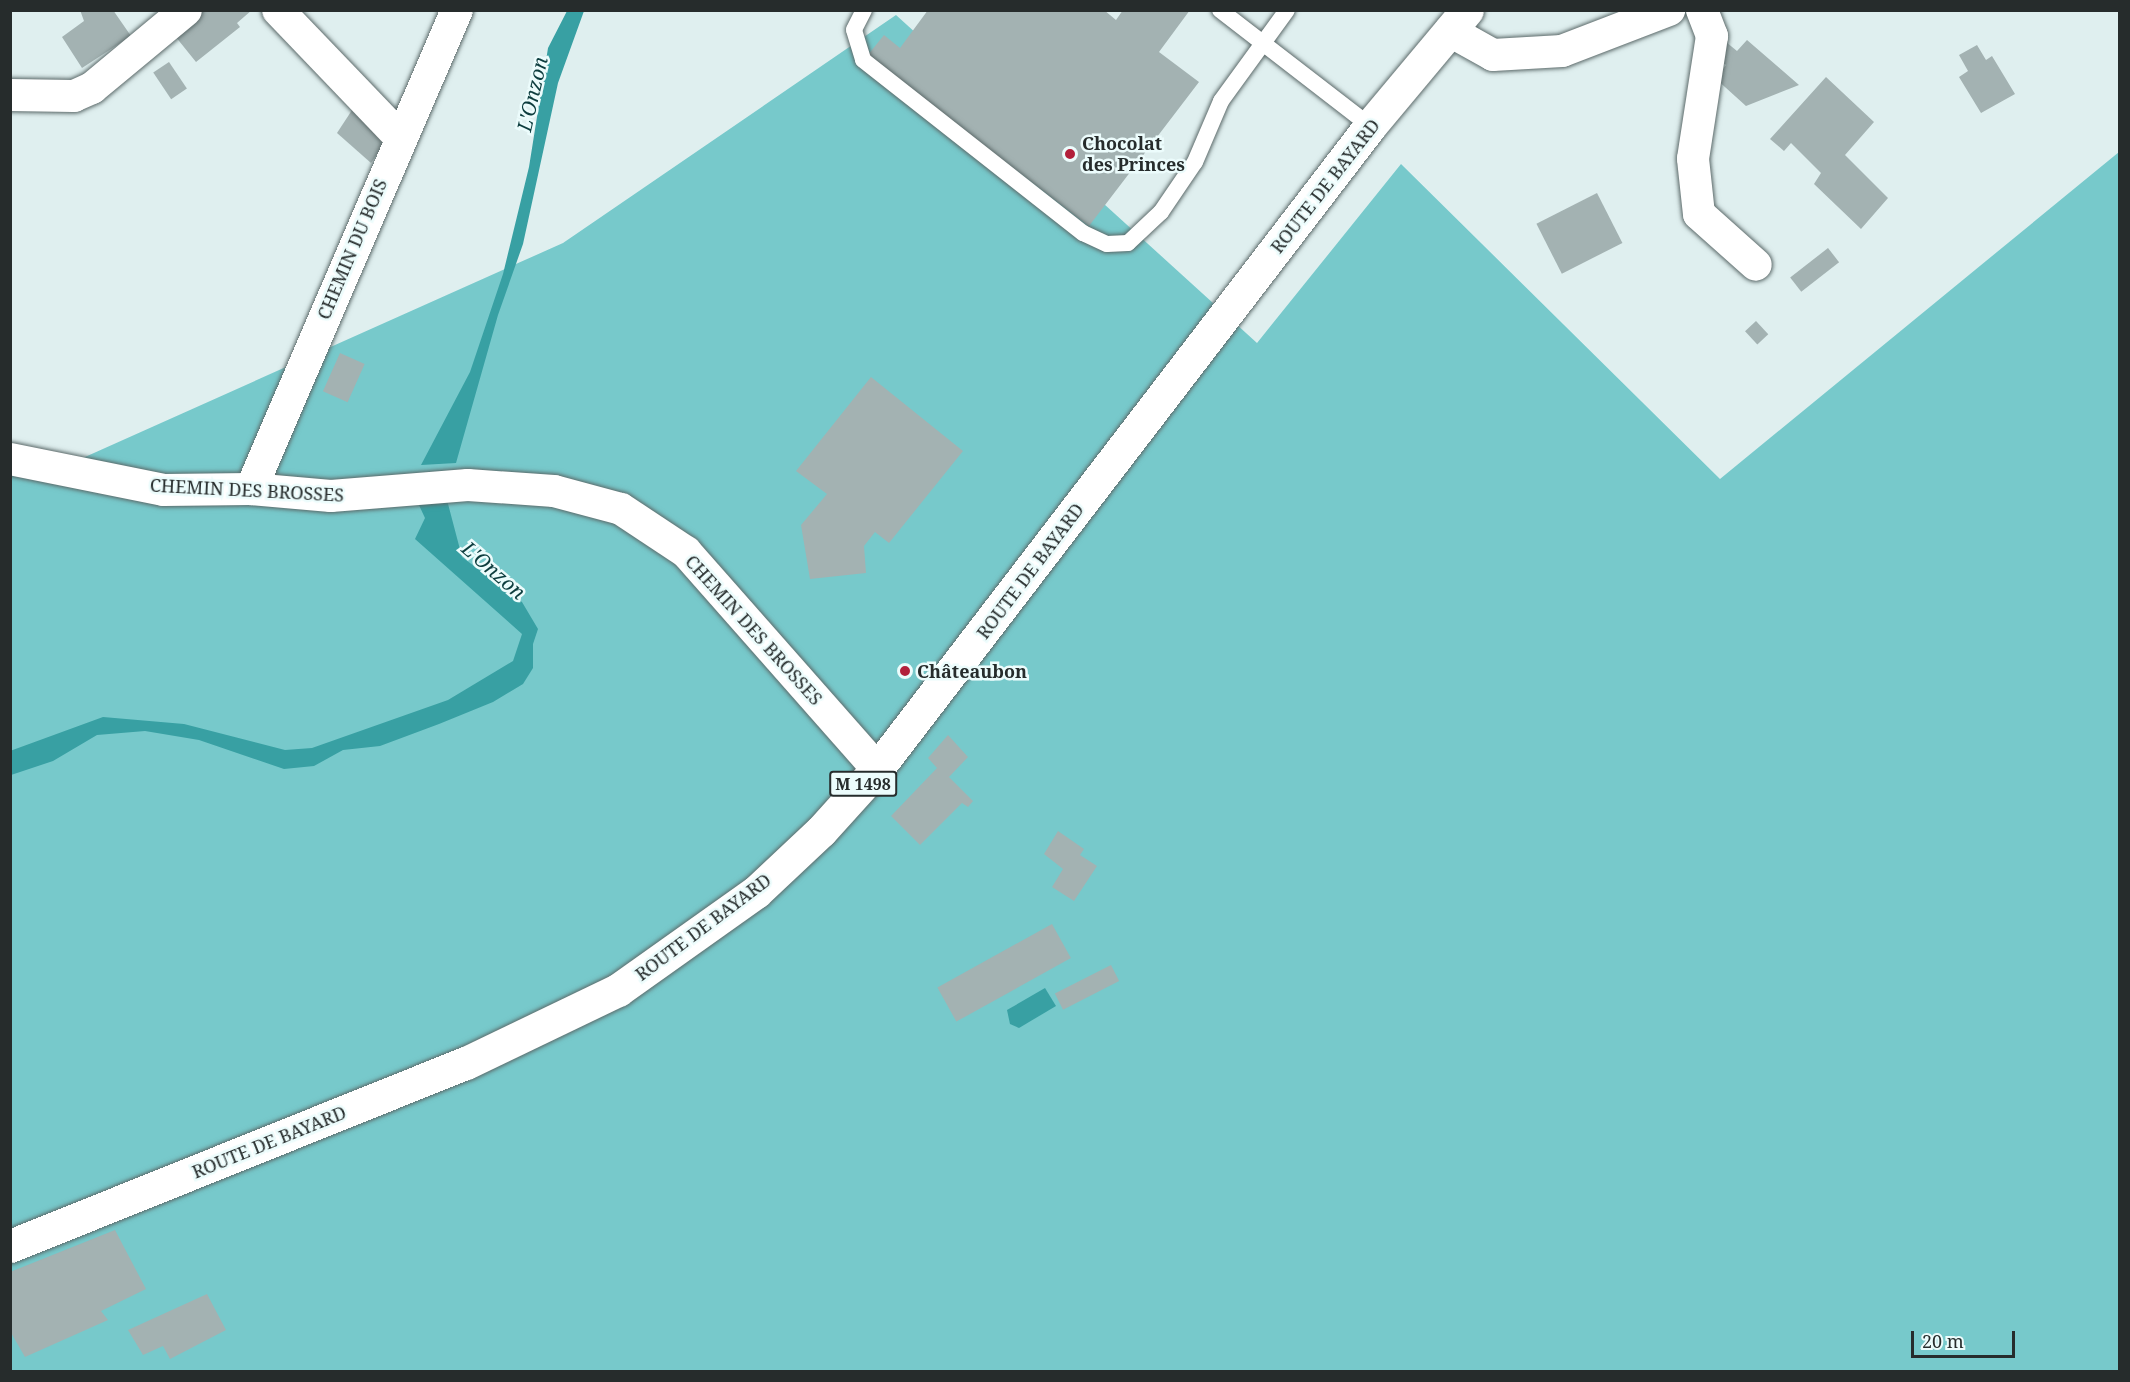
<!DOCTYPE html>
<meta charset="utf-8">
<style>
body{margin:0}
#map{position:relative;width:2130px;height:1382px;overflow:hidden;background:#dfefef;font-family:"Noto Serif",serif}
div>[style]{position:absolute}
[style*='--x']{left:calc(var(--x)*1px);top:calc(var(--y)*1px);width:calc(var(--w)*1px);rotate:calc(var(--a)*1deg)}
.green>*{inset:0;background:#77c9cb}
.water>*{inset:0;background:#38a0a3}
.building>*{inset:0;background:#a3b2b2;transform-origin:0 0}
.roads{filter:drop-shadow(0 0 2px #5c6a6a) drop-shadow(0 0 2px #5c6a6a)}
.lane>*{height:16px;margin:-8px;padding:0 8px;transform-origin:8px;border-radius:8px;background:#fff}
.street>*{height:32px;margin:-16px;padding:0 16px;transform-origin:16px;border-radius:16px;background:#fff}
.primary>*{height:33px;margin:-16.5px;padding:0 16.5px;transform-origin:16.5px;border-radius:16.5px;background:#fff}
.dots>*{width:16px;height:16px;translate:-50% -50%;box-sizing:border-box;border:3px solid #ecfcfc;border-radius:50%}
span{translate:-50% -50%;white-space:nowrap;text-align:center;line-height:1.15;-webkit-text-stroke:5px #ecfcfc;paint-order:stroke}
.shield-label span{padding:2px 4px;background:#ecfcfc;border:2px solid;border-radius:4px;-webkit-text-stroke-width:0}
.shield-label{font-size:16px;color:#262c2c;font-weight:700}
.poi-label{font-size:18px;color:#262c2c;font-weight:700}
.left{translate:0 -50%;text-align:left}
.street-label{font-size:18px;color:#262c2c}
.water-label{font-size:20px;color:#0d3d3e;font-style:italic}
.frame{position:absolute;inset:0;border:12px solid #262c2c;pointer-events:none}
.scale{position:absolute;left:1911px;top:1331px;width:104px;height:27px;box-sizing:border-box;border:3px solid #262c2c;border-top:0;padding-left:8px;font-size:18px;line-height:21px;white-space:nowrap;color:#262c2c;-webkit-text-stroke:4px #ecfcfc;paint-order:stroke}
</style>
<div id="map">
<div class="green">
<i style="clip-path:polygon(896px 15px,1257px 343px,1401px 164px,1720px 479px,2119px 152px,2119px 1371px,11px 1371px,10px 470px,38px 478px,563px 243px)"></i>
</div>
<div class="water">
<i style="clip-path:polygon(567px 11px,584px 11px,558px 83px,523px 244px,498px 315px,456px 463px,421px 465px,470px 372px,503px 274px,529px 167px,548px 48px)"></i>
<i style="clip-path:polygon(447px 500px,462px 557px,522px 602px,538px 629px,533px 644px,533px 668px,523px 684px,493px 702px,439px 724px,380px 746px,343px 750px,314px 766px,284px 769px,199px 740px,145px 731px,97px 735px,53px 761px,11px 775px,10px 751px,103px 717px,184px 724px,285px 750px,312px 748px,448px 700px,513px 661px,522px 634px,415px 539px,425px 518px,418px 503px)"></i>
<i style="clip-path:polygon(1045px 988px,1056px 1006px,1019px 1028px,1010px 1024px,1007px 1010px)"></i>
</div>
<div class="building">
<i style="clip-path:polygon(80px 10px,113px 10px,131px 36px,82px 68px,62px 37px,84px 21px)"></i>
<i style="clip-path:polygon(196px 10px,252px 10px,237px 23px,240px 27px,196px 62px,171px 31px)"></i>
<i style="clip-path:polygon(928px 10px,1104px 10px,1116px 20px,1123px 10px,1190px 10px,1159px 52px,1199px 82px,1089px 226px,867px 56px,884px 35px,900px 48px)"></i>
<i style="clip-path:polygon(1747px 40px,1799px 85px,1746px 106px,1715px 78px,1726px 65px,1714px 56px,1726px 42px,1737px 51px)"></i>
<i style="clip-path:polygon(1977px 45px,1986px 60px,1992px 56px,2015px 94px,1981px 113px,1959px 77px,1968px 71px,1959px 55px)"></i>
<i style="left:169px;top:62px;width:32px;height:19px;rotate:56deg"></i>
<i style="clip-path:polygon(1826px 77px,1874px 122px,1845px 155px,1888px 198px,1861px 229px,1814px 184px,1821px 173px,1791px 143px,1784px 151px,1770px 139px)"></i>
<i style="clip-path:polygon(356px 104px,391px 134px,371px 163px,337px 133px)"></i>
<i style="left:1597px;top:193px;width:56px;height:68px;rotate:63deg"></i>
<i style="left:1828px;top:248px;width:18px;height:48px;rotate:52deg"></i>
<i style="left:1756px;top:321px;width:18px;height:15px;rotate:47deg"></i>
<i style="left:340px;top:353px;width:27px;height:42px;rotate:24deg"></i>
<i style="clip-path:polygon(871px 377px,963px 451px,889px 543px,875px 532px,864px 546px,866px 573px,810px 579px,801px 525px,827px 494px,796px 471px)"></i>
<i style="clip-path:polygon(948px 735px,968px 757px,949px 777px,973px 801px,968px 807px,962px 803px,920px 845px,891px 816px,937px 768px,928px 758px)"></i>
<i style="clip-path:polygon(1058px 831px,1084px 849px,1080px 855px,1097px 866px,1074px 901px,1052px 887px,1063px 869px,1044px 854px)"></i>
<i style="left:1052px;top:924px;width:39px;height:131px;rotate:61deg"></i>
<i style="left:1111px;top:965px;width:18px;height:63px;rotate:63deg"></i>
<i style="clip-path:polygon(115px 1230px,146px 1289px,101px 1311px,108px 1320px,25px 1357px,10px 1331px,10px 1272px)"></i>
<i style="clip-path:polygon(207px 1294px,226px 1330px,170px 1359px,163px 1346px,143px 1355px,128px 1330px)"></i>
</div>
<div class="roads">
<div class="lane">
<i style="--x:864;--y:10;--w:22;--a:117"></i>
<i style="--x:854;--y:30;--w:31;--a:73"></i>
<i style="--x:863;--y:60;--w:280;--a:38.2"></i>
<i style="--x:1083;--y:233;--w:26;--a:25"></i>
<i style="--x:1107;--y:244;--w:21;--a:-3"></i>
<i style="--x:1128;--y:243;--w:45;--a:-43.2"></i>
<i style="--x:1161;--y:212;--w:60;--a:-55.8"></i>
<i style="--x:1195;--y:162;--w:66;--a:-66.9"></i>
<i style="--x:1221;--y:101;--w:112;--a:-54"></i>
<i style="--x:1220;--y:10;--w:190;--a:37.7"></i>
</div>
<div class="street">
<i style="--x:278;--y:10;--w:176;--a:46.2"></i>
<i style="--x:1702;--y:10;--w:28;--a:69"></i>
<i style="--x:1712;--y:36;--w:124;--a:98.8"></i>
<i style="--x:1693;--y:159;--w:55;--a:83.8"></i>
<i style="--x:1699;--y:214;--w:76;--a:41.8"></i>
<i style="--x:1450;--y:31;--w:49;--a:29.2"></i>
<i style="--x:1493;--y:55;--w:69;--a:-3.3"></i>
<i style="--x:1562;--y:51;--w:115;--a:-21"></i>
<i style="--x:10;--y:95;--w:64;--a:0.9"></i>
<i style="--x:74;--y:96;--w:20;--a:-24"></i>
<i style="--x:92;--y:88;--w:122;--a:-39.7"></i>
<i style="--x:10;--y:459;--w:157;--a:11.4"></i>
<i style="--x:164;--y:490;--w:87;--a:-0.7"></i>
<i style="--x:251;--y:489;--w:80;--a:5"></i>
<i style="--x:331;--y:496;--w:137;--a:-4.6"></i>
<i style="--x:468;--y:485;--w:86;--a:4"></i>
<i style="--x:554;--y:491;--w:69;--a:15"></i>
<i style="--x:621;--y:509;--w:78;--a:33.5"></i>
<i style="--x:686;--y:552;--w:289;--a:48.6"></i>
<i style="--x:251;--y:489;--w:521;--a:-66.73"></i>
</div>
<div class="primary">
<i style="--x:10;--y:1246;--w:491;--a:-21.9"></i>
<i style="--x:466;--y:1063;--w:169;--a:-25.7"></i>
<i style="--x:618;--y:990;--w:169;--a:-35.4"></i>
<i style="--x:756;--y:892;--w:89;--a:-43.2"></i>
<i style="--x:821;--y:831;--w:84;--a:-47.9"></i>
<i style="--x:877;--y:769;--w:810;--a:-52.52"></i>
<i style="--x:1370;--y:126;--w:151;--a:-50.1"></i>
</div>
</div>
<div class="dots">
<i style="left:1070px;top:154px;background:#b2203b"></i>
<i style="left:905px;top:671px;background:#b2203b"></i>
</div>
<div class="shield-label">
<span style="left:863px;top:784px">M 1498</span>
</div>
<div class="poi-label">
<span class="left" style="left:1082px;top:154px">Chocolat<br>des Princes</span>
<span class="left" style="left:917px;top:671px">Châteaubon</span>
</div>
<div class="street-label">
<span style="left:1325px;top:186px;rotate:-52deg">ROUTE DE BAYARD</span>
<span style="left:352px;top:249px;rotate:-67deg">CHEMIN DU BOIS</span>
<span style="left:247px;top:490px;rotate:3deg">CHEMIN DES BROSSES</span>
<span style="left:1030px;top:571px;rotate:-53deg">ROUTE DE BAYARD</span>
<span style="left:754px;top:630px;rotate:48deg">CHEMIN DES BROSSES</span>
<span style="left:703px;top:927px;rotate:-37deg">ROUTE DE BAYARD</span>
<span style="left:269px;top:1142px;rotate:-22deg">ROUTE DE BAYARD</span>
</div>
<div class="water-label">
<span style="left:532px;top:94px;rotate:-77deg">L'Onzon</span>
<span style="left:494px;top:570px;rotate:41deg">L'Onzon</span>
</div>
<div class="frame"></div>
<div class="scale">20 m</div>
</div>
